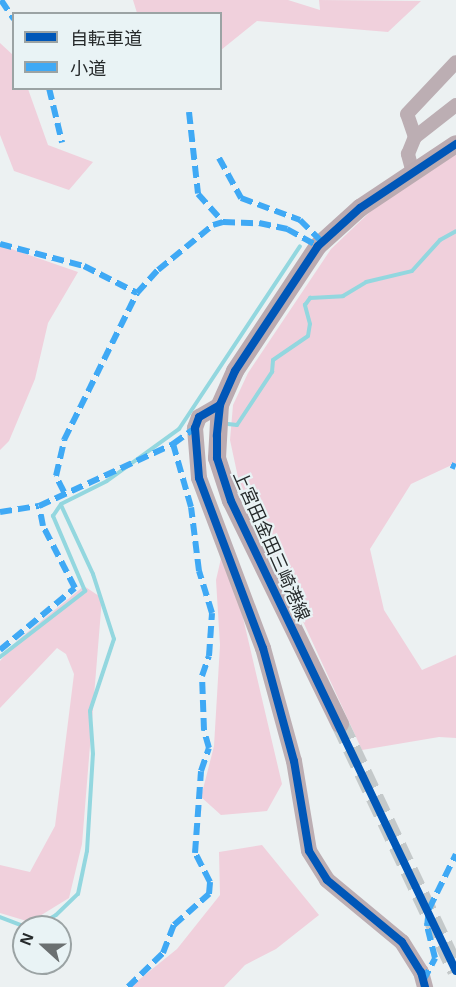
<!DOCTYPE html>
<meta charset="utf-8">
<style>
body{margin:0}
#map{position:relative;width:456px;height:987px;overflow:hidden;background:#ecf1f2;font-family:Helvetica,"Noto Sans JP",sans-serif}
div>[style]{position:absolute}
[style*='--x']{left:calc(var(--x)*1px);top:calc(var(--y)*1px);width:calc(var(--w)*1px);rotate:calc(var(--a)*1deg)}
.green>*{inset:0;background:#f0d0dc}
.stream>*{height:4px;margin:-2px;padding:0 2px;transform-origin:2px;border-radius:2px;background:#93d7df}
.secondary-tunnel>*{height:18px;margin-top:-9px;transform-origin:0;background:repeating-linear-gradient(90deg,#c4c9ca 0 18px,transparent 0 27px)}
.minor>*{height:14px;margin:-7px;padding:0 7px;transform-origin:7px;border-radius:7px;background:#bcaeb3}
.tertiary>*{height:16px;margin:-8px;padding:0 8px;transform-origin:8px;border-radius:8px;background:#bcaeb3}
.secondary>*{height:18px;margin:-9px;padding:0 9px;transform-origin:9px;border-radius:9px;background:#bbabb1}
.quiet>*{height:6px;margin-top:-3px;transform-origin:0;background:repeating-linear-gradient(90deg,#3fa9f5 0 12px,transparent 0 18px)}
.cycleway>*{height:8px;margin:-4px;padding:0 4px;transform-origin:4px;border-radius:4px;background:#0057b8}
span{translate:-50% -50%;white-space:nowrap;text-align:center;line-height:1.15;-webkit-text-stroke:4.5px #e9f3f5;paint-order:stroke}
.street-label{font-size:18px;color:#262a2b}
.legend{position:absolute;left:12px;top:12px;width:210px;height:78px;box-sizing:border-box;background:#e9f3f5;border:2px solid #9ba3a4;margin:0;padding:8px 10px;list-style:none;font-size:18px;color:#262a2b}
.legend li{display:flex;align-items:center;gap:12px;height:30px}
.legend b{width:30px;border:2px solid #9ba3a4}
.north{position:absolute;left:12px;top:915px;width:60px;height:60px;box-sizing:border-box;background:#e9f3f5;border:2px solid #9ba3a4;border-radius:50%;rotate:291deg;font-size:16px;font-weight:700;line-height:24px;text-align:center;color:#262a2b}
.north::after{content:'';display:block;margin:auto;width:21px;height:27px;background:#6b7071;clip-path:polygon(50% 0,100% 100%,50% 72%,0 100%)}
</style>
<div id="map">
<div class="green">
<i style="clip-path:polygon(133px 0,288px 0,320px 10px,319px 0,421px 1px,388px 32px,257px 21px,221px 50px,220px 14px,137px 13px)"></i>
<i style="clip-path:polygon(0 43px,13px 55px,14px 88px,28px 89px,48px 145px,93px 162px,69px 190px,14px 171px,0 135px)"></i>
<i style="clip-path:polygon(456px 154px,456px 463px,411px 484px,370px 549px,384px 610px,422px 670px,456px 655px,456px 738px,439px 737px,362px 750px,239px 482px,230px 440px,233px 405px,248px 373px,331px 249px,373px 209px)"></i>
<i style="clip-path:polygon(0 245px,78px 272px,48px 323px,35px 379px,9px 441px,0 450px)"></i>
<i style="clip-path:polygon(225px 541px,282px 784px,267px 811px,221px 815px,201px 797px,214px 746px,220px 645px,216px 580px)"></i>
<i style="clip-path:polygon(84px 586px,102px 598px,82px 844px,69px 898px,30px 922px,0 913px,0 865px,30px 872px,55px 826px,74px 674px,66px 654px,57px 648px,0 708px,0 661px,18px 640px)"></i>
<i style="clip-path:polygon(262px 845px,319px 915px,276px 949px,245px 965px,224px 987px,130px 987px,177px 949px,220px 895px,219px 852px)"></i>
</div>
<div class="stream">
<i style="--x:228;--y:424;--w:9;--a:6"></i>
<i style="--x:237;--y:425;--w:64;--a:-56.6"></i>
<i style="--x:272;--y:372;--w:12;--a:-85"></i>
<i style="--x:273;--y:360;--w:42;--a:-34.4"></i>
<i style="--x:308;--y:336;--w:12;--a:-81"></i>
<i style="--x:310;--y:324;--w:20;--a:-105"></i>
<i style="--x:305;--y:305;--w:9;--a:-54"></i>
<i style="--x:310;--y:298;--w:33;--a:-3"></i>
<i style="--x:343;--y:296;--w:27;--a:-31"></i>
<i style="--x:366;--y:282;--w:47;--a:-13.4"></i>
<i style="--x:412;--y:271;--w:42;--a:-47.9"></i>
<i style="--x:440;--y:240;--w:18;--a:-29"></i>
<i style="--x:0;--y:657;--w:108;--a:-37.8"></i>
<i style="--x:85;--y:591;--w:82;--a:-113.1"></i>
<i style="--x:53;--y:516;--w:14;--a:-56"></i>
<i style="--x:61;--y:504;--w:51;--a:-26.6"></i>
<i style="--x:107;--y:481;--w:89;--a:-35.8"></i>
<i style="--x:179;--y:429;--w:219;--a:-56.5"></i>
<i style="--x:0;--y:917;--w:28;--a:21"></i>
<i style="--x:36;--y:927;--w:23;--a:-31"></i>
<i style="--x:56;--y:915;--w:30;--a:-44"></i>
<i style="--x:78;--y:894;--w:44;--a:-78.2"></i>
<i style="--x:87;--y:851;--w:97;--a:-86.5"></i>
<i style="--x:93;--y:754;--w:43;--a:-94"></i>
<i style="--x:90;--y:711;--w:76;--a:-71.6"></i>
<i style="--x:114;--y:639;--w:68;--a:-107.9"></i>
<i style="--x:93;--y:574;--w:76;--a:-114.9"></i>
</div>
<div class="secondary-tunnel">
<i style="--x:340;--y:724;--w:273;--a:64.8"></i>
</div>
<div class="minor">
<i style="--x:415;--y:137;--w:52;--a:-38"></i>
<i style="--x:413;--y:173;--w:20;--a:-105"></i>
<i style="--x:408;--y:154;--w:18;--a:-68"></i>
<i style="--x:415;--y:137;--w:24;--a:-109"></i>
<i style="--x:407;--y:114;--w:71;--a:-46.7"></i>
</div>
<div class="tertiary">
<i style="--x:220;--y:405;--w:24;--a:150"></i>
<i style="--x:199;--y:417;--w:12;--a:110"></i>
<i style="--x:195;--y:428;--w:50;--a:85.4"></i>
<i style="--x:199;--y:478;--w:182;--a:69.4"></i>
<i style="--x:263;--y:648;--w:117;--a:74.7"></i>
<i style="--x:294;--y:761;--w:91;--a:80.5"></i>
<i style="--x:309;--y:851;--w:34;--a:58"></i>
<i style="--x:327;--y:880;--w:97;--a:39.6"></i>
<i style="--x:402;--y:942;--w:36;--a:58"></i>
<i style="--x:421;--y:972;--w:16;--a:75"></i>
</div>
<div class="secondary">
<i style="--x:340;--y:724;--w:248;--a:-116"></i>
<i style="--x:231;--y:501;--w:45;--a:-108"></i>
<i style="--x:217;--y:458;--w:53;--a:-86.8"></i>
<i style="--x:220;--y:405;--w:37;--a:-66"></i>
<i style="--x:235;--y:371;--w:150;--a:-56.4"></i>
<i style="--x:318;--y:246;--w:57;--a:-42.1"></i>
<i style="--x:360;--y:208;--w:115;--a:-33.7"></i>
</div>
<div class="quiet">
<i style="--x:1;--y:0;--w:23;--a:56"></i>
<i style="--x:49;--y:88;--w:56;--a:76.5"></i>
<i style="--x:189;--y:112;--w:82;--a:83.7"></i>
<i style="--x:198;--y:194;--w:38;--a:48"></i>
<i style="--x:219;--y:158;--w:46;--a:61.2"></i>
<i style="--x:241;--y:198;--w:63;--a:20.4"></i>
<i style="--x:300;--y:220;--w:31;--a:45"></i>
<i style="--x:0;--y:244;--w:87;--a:14.7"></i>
<i style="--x:84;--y:266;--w:59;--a:27"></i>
<i style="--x:451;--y:465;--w:5;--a:22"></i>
<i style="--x:64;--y:492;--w:18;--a:-117"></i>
<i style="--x:56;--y:476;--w:37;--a:-77"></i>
<i style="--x:64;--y:440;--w:164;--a:-63.6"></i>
<i style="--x:137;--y:293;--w:31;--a:-48"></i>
<i style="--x:158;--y:270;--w:71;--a:-39.3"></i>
<i style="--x:213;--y:225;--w:10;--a:-17"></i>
<i style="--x:223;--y:222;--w:36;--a:2"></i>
<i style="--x:259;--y:223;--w:29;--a:12"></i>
<i style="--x:287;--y:229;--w:35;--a:29"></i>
<i style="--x:0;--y:512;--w:39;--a:-9"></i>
<i style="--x:39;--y:506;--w:148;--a:-24.8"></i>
<i style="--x:0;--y:650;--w:97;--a:-39.6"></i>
<i style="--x:75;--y:588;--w:70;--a:-117.3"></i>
<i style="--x:43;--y:526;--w:20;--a:-101"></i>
<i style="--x:423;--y:981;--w:26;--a:-62"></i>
<i style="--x:435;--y:958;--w:33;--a:-104"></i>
<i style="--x:427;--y:926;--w:17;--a:-83"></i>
<i style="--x:429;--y:909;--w:61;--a:-63.9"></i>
<i style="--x:128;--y:987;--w:49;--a:-44.2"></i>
<i style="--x:163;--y:953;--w:30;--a:-69"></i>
<i style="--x:174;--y:925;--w:47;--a:-41.5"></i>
<i style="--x:209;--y:894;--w:12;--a:-85"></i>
<i style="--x:210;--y:882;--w:33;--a:-117"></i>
<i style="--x:195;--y:853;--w:82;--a:-85.8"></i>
<i style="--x:201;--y:771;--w:24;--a:-71"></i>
<i style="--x:209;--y:748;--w:19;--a:-106"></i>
<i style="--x:204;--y:730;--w:54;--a:-92.1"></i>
<i style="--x:202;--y:676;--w:21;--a:-71"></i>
<i style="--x:209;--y:656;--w:43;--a:-86"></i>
<i style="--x:212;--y:613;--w:44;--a:-107.2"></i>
<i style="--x:199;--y:571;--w:64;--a:-97.1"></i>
<i style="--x:191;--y:507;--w:66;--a:-105.9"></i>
<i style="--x:173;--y:444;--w:27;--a:-36"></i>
</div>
<div class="cycleway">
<i style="--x:456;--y:144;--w:115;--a:146.3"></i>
<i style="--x:360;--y:208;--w:57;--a:137.9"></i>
<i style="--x:318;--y:246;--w:150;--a:123.6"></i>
<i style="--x:235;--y:371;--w:37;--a:114"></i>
<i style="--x:220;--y:405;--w:31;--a:96"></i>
<i style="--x:217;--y:436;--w:22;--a:90"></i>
<i style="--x:217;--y:458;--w:45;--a:72"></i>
<i style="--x:231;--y:501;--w:521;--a:64.42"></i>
<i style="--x:220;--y:405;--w:24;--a:150"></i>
<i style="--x:199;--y:417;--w:12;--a:110"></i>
<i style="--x:195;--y:428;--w:50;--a:85.4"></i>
<i style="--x:199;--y:478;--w:182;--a:69.4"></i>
<i style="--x:263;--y:648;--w:117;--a:74.7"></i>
<i style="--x:294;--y:761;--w:91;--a:80.5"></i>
<i style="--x:309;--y:851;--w:34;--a:58"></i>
<i style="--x:327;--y:880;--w:97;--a:39.6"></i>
<i style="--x:402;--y:942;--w:36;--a:58"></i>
<i style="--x:421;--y:972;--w:16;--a:75"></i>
</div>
<div class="street-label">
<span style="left:271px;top:546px;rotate:66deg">上宮田金田三崎港線</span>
</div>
<ul class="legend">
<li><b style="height:8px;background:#0057b8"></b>自転車道</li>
<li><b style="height:8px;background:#3fa9f5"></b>小道</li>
</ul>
<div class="north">N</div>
</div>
